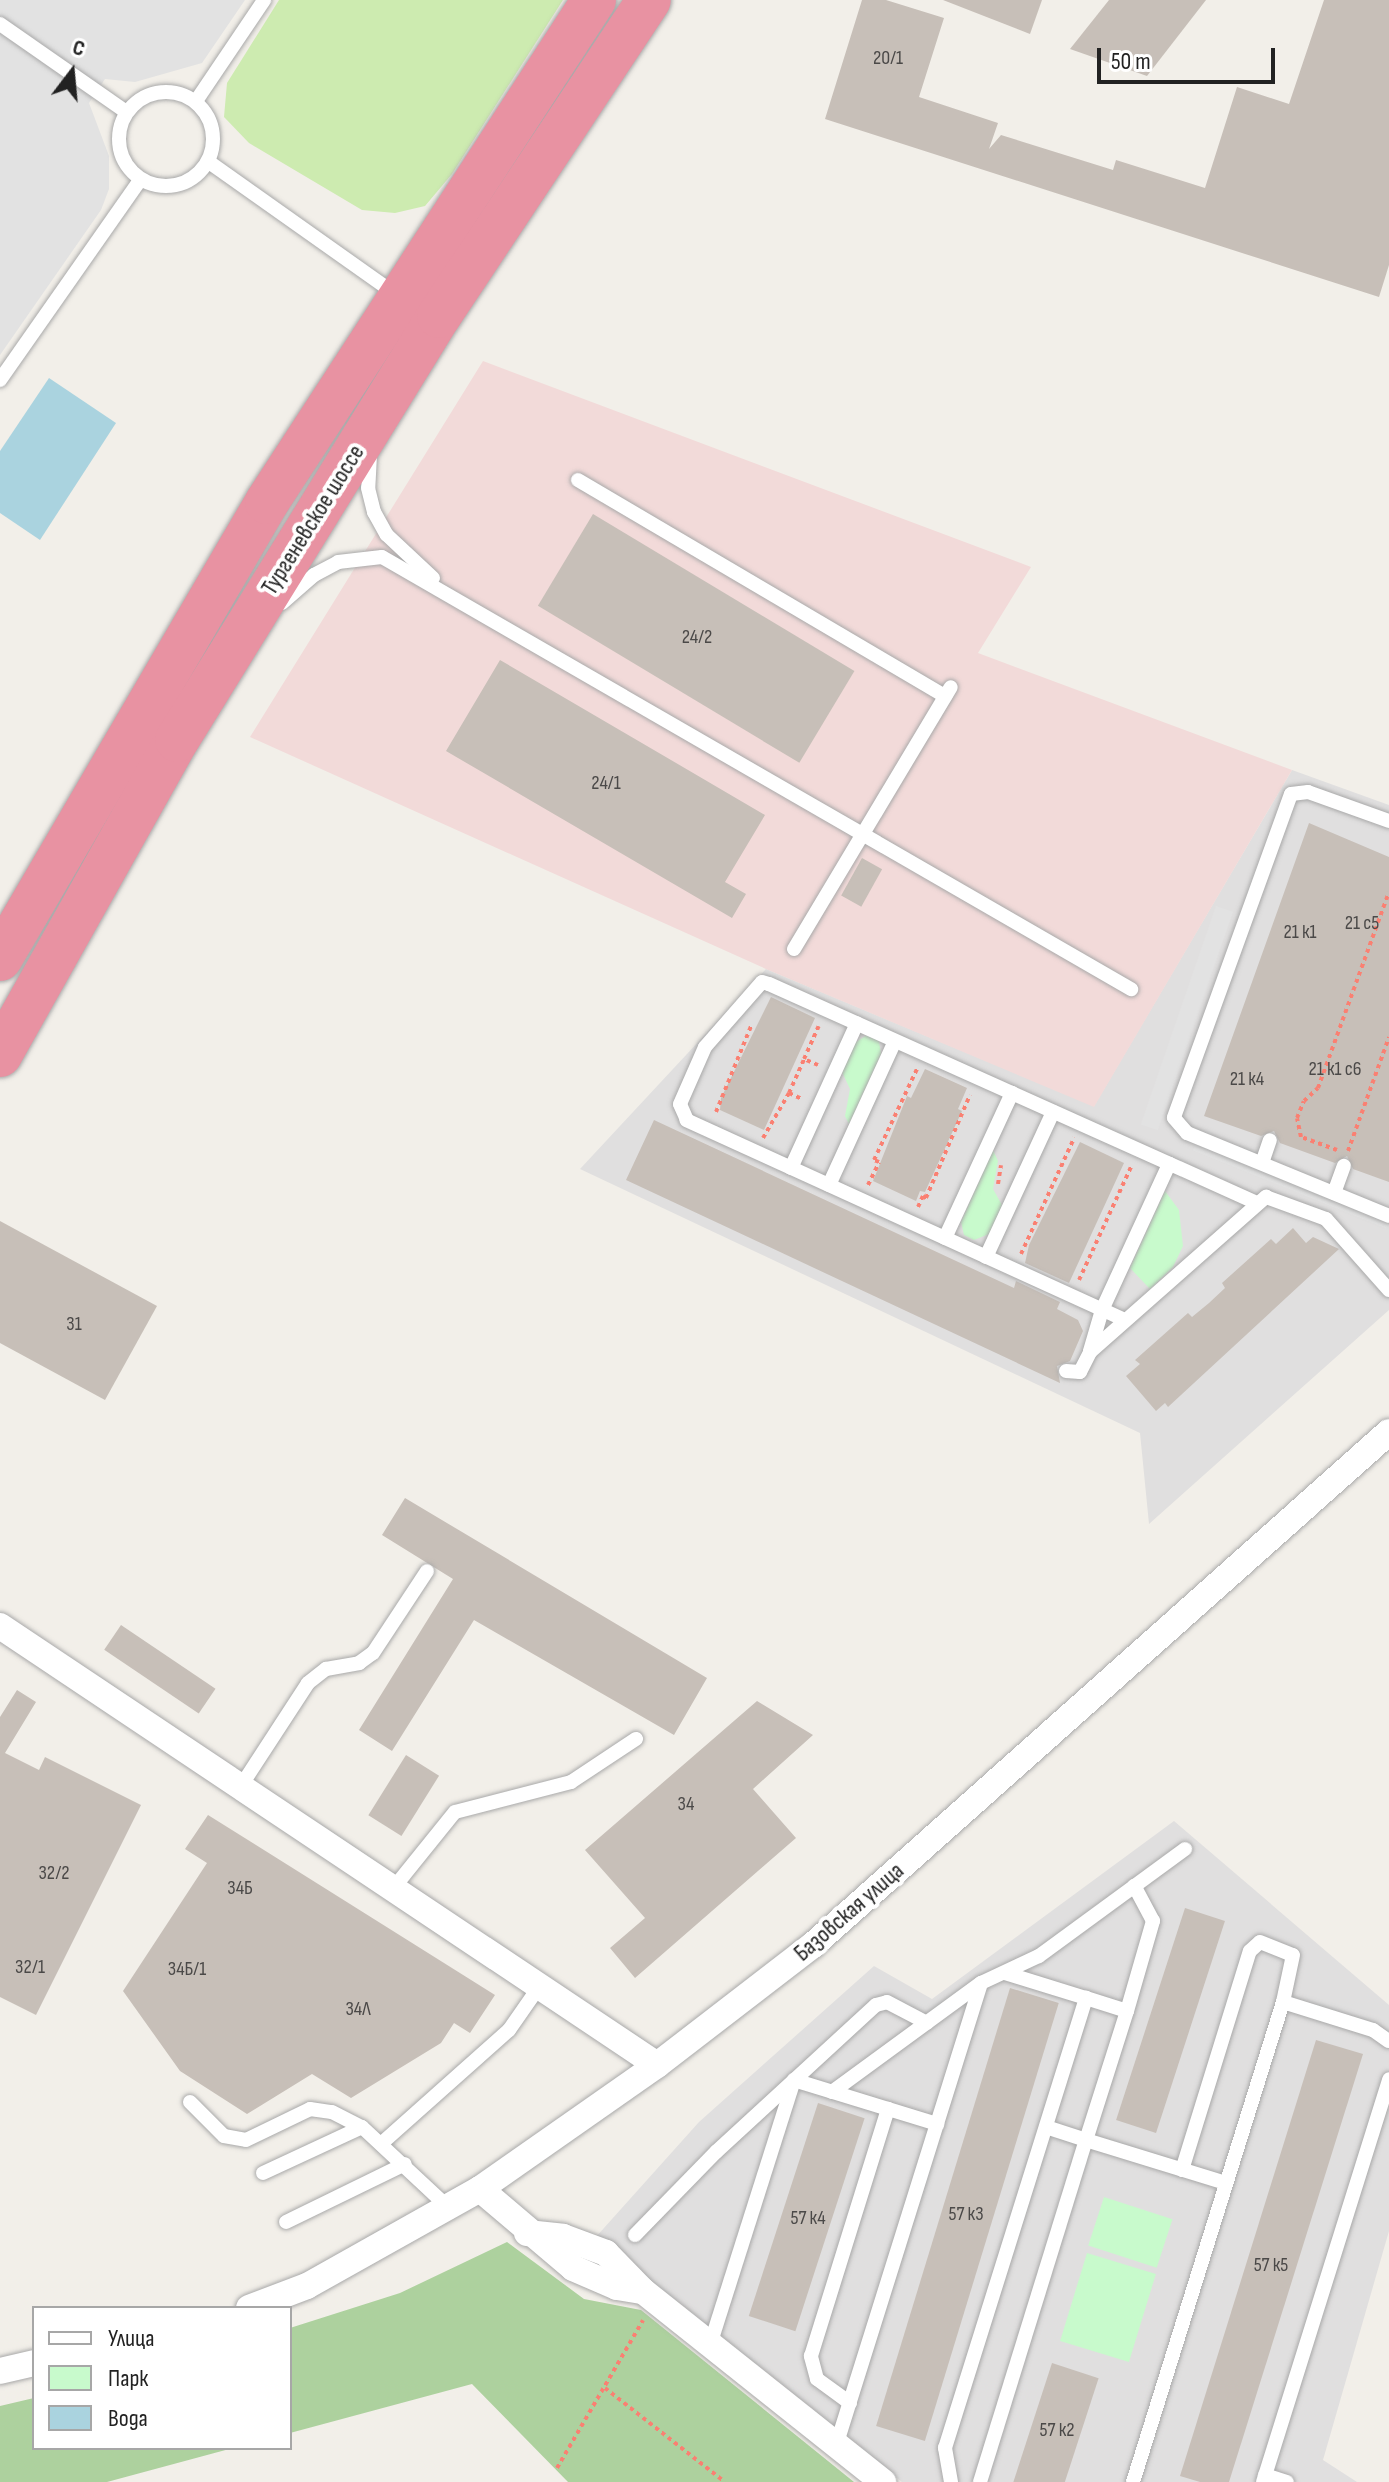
<!DOCTYPE html>
<meta charset="utf-8">
<style>
body{margin:0}
#map{position:relative;width:1389px;height:2482px;overflow:hidden;background:#f2efe9;font-family:"Sofia Sans Condensed",sans-serif}
div>[style]{position:absolute}
[style*='--x']{left:calc(var(--x)*1px);top:calc(var(--y)*1px);width:calc(var(--w)*1px);rotate:calc(var(--a)*1deg)}
.residential>*{inset:0;background:#e0dfdf}
.commercial>*{inset:0;background:#f2dad9}
.grass>*{inset:0;background:#cdebb0}
.forest>*{inset:0;background:#add19e}
.park>*{inset:0;background:#c8facc;transform-origin:0 0}
.parking>*{inset:0;background:#e2e2e2;transform-origin:0 0}
.water>*{inset:0;background:#aad3df}
.building>*{inset:0;background:#c7bfb8;transform-origin:0 0}
.path>*{height:4px;margin-top:-2px;transform-origin:0;background:repeating-linear-gradient(90deg,#fa8072 0 4px,transparent 0 8px)}
.roads{filter:drop-shadow(0 0 2px #a9a9a9) drop-shadow(0 0 2px #a9a9a9)}
.lane>*{height:14px;margin:-7px;padding:0 7px;transform-origin:7px;border-radius:7px;background:#fff}
.lane>.ring{margin:-7px;padding:0;box-sizing:content-box;background:none;border:14px solid #fff;border-radius:50%}
.street>*{height:26px;margin:-13px;padding:0 13px;transform-origin:13px;border-radius:13px;background:#fff}
.highway>*{height:44px;margin:-22px;padding:0 22px;transform-origin:22px;border-radius:22px;background:#e892a2}
span{translate:-50% -50%;white-space:nowrap;text-align:center;line-height:1.15;-webkit-text-stroke:8px #fff;paint-order:stroke}
.number-label{font-size:20px;color:#4b4948}
.number-label span{-webkit-text-stroke-width:0}
.street-label{font-size:24px;color:#222}
.legend{position:absolute;left:32px;top:2306px;width:260px;height:144px;box-sizing:border-box;background:#fff;border:2px solid #a7a7a7;margin:0;padding:10px 14px;list-style:none;font-size:24px;color:#222}
.legend li{display:flex;align-items:center;gap:16px;height:40px}
.legend b{width:40px;border:2px solid #a7a7a7}
.north{position:absolute;left:32px;top:32px;width:80px;height:80px;-webkit-text-stroke:6px #fff;paint-order:stroke;rotate:16deg;font-size:22px;font-weight:700;line-height:32px;text-align:center;color:#222}
.north::after{content:'';display:block;margin:auto;width:28px;height:36px;background:#222;clip-path:polygon(50% 0,100% 100%,50% 72%,0 100%)}
.scale{position:absolute;left:1097px;top:48px;width:178px;height:36px;box-sizing:border-box;border:4px solid #222;border-top:0;padding-left:10px;font-size:24px;line-height:28px;white-space:nowrap;color:#222;-webkit-text-stroke:6px #fff;paint-order:stroke}
</style>
<div id="map">
<div class="residential">
<i style="clip-path:polygon(1292px 770px,1389px 805px,1389px 1310px,1149px 1524px,1140px 1433px,580px 1169px,766px 969px,1094px 1106px)"></i>
<i style="clip-path:polygon(1174px 1821px,1389px 2005px,1389px 2231px,1323px 2460px,1357px 2482px,902px 2482px,595px 2238px,699px 2122px,874px 1966px,932px 1999px)"></i>
</div>
<div class="commercial">
<i style="clip-path:polygon(483px 361px,1031px 567px,978px 653px,1292px 770px,1094px 1107px,766px 969px,250px 737px)"></i>
</div>
<div class="grass">
<i style="clip-path:polygon(279px 0,563px 0,452px 174px,425px 206px,395px 213px,362px 210px,249px 143px,224px 117px,227px 83px)"></i>
</div>
<div class="forest">
<i style="clip-path:polygon(507px 2242px,584px 2299px,641px 2310px,854px 2482px,568px 2482px,472px 2384px,290px 2433px,290px 2328px,400px 2293px)"></i>
<i style="clip-path:polygon(34px 2398px,34px 2448px,233px 2448px,107px 2482px,0 2482px,0 2406px)"></i>
</div>
<div class="park">
<i style="clip-path:polygon(867px 1035px,879px 1041px,881px 1054px,849px 1124px,845px 1116px,850px 1089px,842px 1072px,856px 1042px)"></i>
<i style="clip-path:polygon(993px 1150px,998px 1161px,993px 1189px,1002px 1205px,989px 1234px,974px 1240px,964px 1235px,961px 1222px)"></i>
<i style="clip-path:polygon(1165px 1191px,1179px 1210px,1183px 1246px,1173px 1267px,1150px 1289px,1130px 1268px)"></i>
<i style="left:1104px;top:2197px;width:72px;height:51px;rotate:18deg"></i>
<i style="left:1087px;top:2253px;width:72px;height:92px;rotate:17deg"></i>
</div>
<div class="parking">
<i style="clip-path:polygon(0 0,245px 0,202px 63px,135px 82px,105px 79px,89px 103px,109px 156px,109px 189px,101px 210px,0 355px)"></i>
<i style="left:1216px;top:906px;width:18px;height:231px;rotate:19deg"></i>
<i style="left:1196px;top:1143px;width:208px;height:8px;rotate:22deg"></i>
</div>
<div class="water">
<i style="clip-path:polygon(49px 378px,116px 423px,40px 540px,0 513px,0 451px)"></i>
</div>
<div class="building">
<i style="clip-path:polygon(862px 0,886px 0,944px 18px,919px 97px,998px 123px,989px 149px,1001px 135px,1113px 170px,1116px 160px,1205px 188px,1237px 87px,1289px 104px,1324px 0,1389px 0,1389px 265px,1379px 297px,825px 119px)"></i>
<i style="clip-path:polygon(943px 0,1042px 0,1030px 34px)"></i>
<i style="clip-path:polygon(1109px 0,1206px 0,1147px 76px,1070px 49px)"></i>
<i style="left:593px;top:514px;width:305px;height:107px;rotate:31deg"></i>
<i style="clip-path:polygon(500px 660px,765px 815px,725px 882px,746px 894px,732px 918px,446px 751px)"></i>
<i style="clip-path:polygon(1309px 823px,1389px 857px,1389px 1182px,1353px 1169px,1347px 1156px,1335px 1163px,1280px 1143px,1274px 1131px,1261px 1136px,1204px 1116px)"></i>
<i style="left:862px;top:858px;width:23px;height:43px;rotate:29deg"></i>
<i style="clip-path:polygon(771px 997px,815px 1018px,764px 1130px,720px 1110px,721px 1098px)"></i>
<i style="clip-path:polygon(925px 1069px,967px 1088px,958px 1109px,962px 1111px,925px 1192px,920px 1191px,916px 1201px,873px 1181px,907px 1096px,911px 1098px)"></i>
<i style="clip-path:polygon(654px 1120px,1014px 1288px,1016px 1281px,1060px 1302px,1057px 1309px,1078px 1320px,1083px 1331px,1070px 1361px,1057px 1366px,1060px 1383px,626px 1180px)"></i>
<i style="clip-path:polygon(1080px 1142px,1124px 1163px,1069px 1283px,1025px 1263px,1029px 1245px)"></i>
<i style="clip-path:polygon(0 1221px,157px 1306px,105px 1400px,0 1343px)"></i>
<i style="clip-path:polygon(1293px 1228px,1306px 1243px,1313px 1237px,1339px 1249px,1168px 1407px,1165px 1403px,1156px 1411px,1126px 1376px,1140px 1364px,1135px 1360px,1188px 1313px,1192px 1317px,1209px 1303px,1225px 1288px,1222px 1283px,1271px 1239px,1276px 1244px)"></i>
<i style="clip-path:polygon(405px 1498px,707px 1678px,674px 1735px,474px 1620px,392px 1751px,359px 1730px,453px 1579px,382px 1535px)"></i>
<i style="left:121px;top:1625px;width:114px;height:30px;rotate:34deg"></i>
<i style="clip-path:polygon(17px 1690px,36px 1702px,5px 1753px,39px 1770px,45px 1757px,141px 1805px,36px 2015px,0 1997px,0 1717px)"></i>
<i style="clip-path:polygon(757px 1701px,813px 1735px,753px 1789px,796px 1838px,635px 1978px,610px 1948px,645px 1918px,585px 1850px)"></i>
<i style="left:406px;top:1755px;width:39px;height:71px;rotate:32deg"></i>
<i style="clip-path:polygon(208px 1815px,495px 1995px,470px 2033px,454px 2023px,441px 2043px,351px 2098px,312px 2074px,247px 2114px,180px 2071px,123px 1991px,207px 1863px,185px 1849px)"></i>
<i style="left:1185px;top:1908px;width:42px;height:223px;rotate:18deg"></i>
<i style="left:1010px;top:1988px;width:51px;height:458px;rotate:17deg"></i>
<i style="clip-path:polygon(1316px 2040px,1363px 2054px,1229px 2482px,1200px 2482px,1180px 2476px)"></i>
<i style="left:818px;top:2103px;width:49px;height:224px;rotate:18deg"></i>
<i style="left:1052px;top:2363px;width:49px;height:125px;rotate:18deg"></i>
</div>
<div class="path">
<i style="--x:818;--y:1065;--w:15;--a:-157"></i>
<i style="--x:804;--y:1059;--w:36;--a:-66"></i>
<i style="--x:789;--y:1093;--w:37;--a:-66"></i>
<i style="--x:716;--y:1112;--w:95;--a:-67.8"></i>
<i style="--x:763;--y:1138;--w:52;--a:-60"></i>
<i style="--x:789;--y:1093;--w:14;--a:25"></i>
<i style="--x:1337;--y:1150;--w:38;--a:-160"></i>
<i style="--x:1301;--y:1137;--w:19;--a:-102"></i>
<i style="--x:1297;--y:1118;--w:18;--a:-68"></i>
<i style="--x:1304;--y:1101;--w:19;--a:-43"></i>
<i style="--x:1318;--y:1088;--w:208;--a:-70.1"></i>
<i style="--x:1348;--y:1151;--w:121;--a:-70.2"></i>
<i style="--x:998;--y:1184;--w:19;--a:-81"></i>
<i style="--x:868;--y:1185;--w:25;--a:-64"></i>
<i style="--x:879;--y:1162;--w:5;--a:-158"></i>
<i style="--x:874;--y:1160;--w:101;--a:-64.7"></i>
<i style="--x:918;--y:1207;--w:12;--a:-66"></i>
<i style="--x:923;--y:1196;--w:4;--a:34"></i>
<i style="--x:926;--y:1198;--w:112;--a:-66.9"></i>
<i style="--x:1021;--y:1254;--w:128;--a:-65.4"></i>
<i style="--x:1079;--y:1280;--w:127;--a:-65.3"></i>
<i style="--x:605;--y:2388;--w:152;--a:38.1"></i>
<i style="--x:557;--y:2468;--w:171;--a:-59.8"></i>
</div>
<div class="roads">
<div class="lane">
<i style="--x:0;--y:24;--w:154;--a:34.9"></i>
<i class="ring" style="left:119px;top:92px;width:80px;height:80px"></i>
<i style="--x:196;--y:101;--w:122;--a:-56"></i>
<i style="--x:209;--y:162;--w:232;--a:35.3"></i>
<i style="--x:0;--y:380;--w:244;--a:-55"></i>
<i style="--x:370;--y:455;--w:33;--a:93"></i>
<i style="--x:368;--y:488;--w:25;--a:76"></i>
<i style="--x:374;--y:512;--w:26;--a:61"></i>
<i style="--x:387;--y:535;--w:63;--a:43.1"></i>
<i style="--x:578;--y:480;--w:426;--a:30.5"></i>
<i style="--x:282;--y:603;--w:43;--a:-41.2"></i>
<i style="--x:314;--y:575;--w:27;--a:-28"></i>
<i style="--x:338;--y:562;--w:44;--a:-6.5"></i>
<i style="--x:382;--y:557;--w:865;--a:29.98"></i>
<i style="--x:1389;--y:821;--w:86;--a:-160.3"></i>
<i style="--x:1308;--y:792;--w:17;--a:173"></i>
<i style="--x:1291;--y:794;--w:344;--a:109.9"></i>
<i style="--x:1174;--y:1118;--w:20;--a:49"></i>
<i style="--x:1187;--y:1133;--w:218;--a:22.3"></i>
<i style="--x:794;--y:949;--w:305;--a:-59.1"></i>
<i style="--x:1262;--y:1163;--w:24;--a:-71"></i>
<i style="--x:791;--y:1168;--w:159;--a:-65.5"></i>
<i style="--x:829;--y:1185;--w:158;--a:-65.4"></i>
<i style="--x:1334;--y:1193;--w:29;--a:-70"></i>
<i style="--x:945;--y:1238;--w:160;--a:-65.2"></i>
<i style="--x:986;--y:1257;--w:160;--a:-65.2"></i>
<i style="--x:1125;--y:1320;--w:482;--a:-155.5"></i>
<i style="--x:687;--y:1120;--w:17;--a:-114"></i>
<i style="--x:680;--y:1104;--w:62;--a:-66.3"></i>
<i style="--x:705;--y:1047;--w:86;--a:-48.8"></i>
<i style="--x:762;--y:982;--w:7;--a:16"></i>
<i style="--x:769;--y:984;--w:535;--a:24.17"></i>
<i style="--x:1090;--y:1351;--w:43;--a:-73.7"></i>
<i style="--x:1102;--y:1310;--w:161;--a:-65.3"></i>
<i style="--x:1066;--y:1371;--w:14;--a:4"></i>
<i style="--x:1080;--y:1372;--w:22;--a:-63"></i>
<i style="--x:1090;--y:1352;--w:235;--a:-41.4"></i>
<i style="--x:1266;--y:1197;--w:64;--a:20.1"></i>
<i style="--x:1326;--y:1219;--w:95;--a:48.4"></i>
<i style="--x:239;--y:1789;--w:126;--a:-56.9"></i>
<i style="--x:308;--y:1683;--w:23;--a:-38"></i>
<i style="--x:326;--y:1669;--w:34;--a:-10"></i>
<i style="--x:359;--y:1663;--w:17;--a:-36"></i>
<i style="--x:373;--y:1653;--w:98;--a:-56.6"></i>
<i style="--x:392;--y:1890;--w:100;--a:-51.1"></i>
<i style="--x:455;--y:1812;--w:120;--a:-14.5"></i>
<i style="--x:571;--y:1782;--w:78;--a:-33.5"></i>
<i style="--x:1005;--y:1973;--w:85;--a:17.2"></i>
<i style="--x:1127;--y:2011;--w:94;--a:-73.9"></i>
<i style="--x:1153;--y:1921;--w:40;--a:-118"></i>
<i style="--x:832;--y:2092;--w:185;--a:-36.2"></i>
<i style="--x:981;--y:1983;--w:64;--a:-25"></i>
<i style="--x:1039;--y:1956;--w:181;--a:-36.2"></i>
<i style="--x:190;--y:2102;--w:48;--a:45"></i>
<i style="--x:224;--y:2136;--w:22;--a:10"></i>
<i style="--x:246;--y:2140;--w:71;--a:-25.8"></i>
<i style="--x:310;--y:2109;--w:22;--a:8"></i>
<i style="--x:332;--y:2112;--w:34;--a:27"></i>
<i style="--x:362;--y:2127;--w:119;--a:43"></i>
<i style="--x:382;--y:2143;--w:170;--a:-41.7"></i>
<i style="--x:509;--y:2030;--w:52;--a:-55.1"></i>
<i style="--x:1182;--y:2170;--w:229;--a:-72.8"></i>
<i style="--x:1250;--y:1951;--w:13;--a:-42"></i>
<i style="--x:1260;--y:1942;--w:35;--a:22"></i>
<i style="--x:1293;--y:1955;--w:48;--a:102"></i>
<i style="--x:263;--y:2173;--w:109;--a:-24.9"></i>
<i style="--x:286;--y:2222;--w:132;--a:-26"></i>
<i style="--x:635;--y:2235;--w:116;--a:-45.7"></i>
<i style="--x:716;--y:2152;--w:217;--a:-42.6"></i>
<i style="--x:876;--y:2005;--w:11;--a:-15"></i>
<i style="--x:887;--y:2002;--w:45;--a:27.7"></i>
<i style="--x:710;--y:2345;--w:278;--a:-72.4"></i>
<i style="--x:794;--y:2080;--w:150;--a:17.1"></i>
<i style="--x:850;--y:2403;--w:41;--a:-144"></i>
<i style="--x:817;--y:2379;--w:24;--a:-105"></i>
<i style="--x:811;--y:2356;--w:259;--a:-72.7"></i>
<i style="--x:836;--y:2446;--w:485;--a:-72.6"></i>
<i style="--x:1265;--y:2475;--w:23;--a:18"></i>
<i style="--x:951;--y:2482;--w:35;--a:-100"></i>
<i style="--x:945;--y:2448;--w:472;--a:-72.6"></i>
<i style="--x:1086;--y:1998;--w:43;--a:17.6"></i>
<i style="--x:1127;--y:2011;--w:135;--a:107.6"></i>
<i style="--x:1086;--y:2140;--w:42;--a:-162"></i>
<i style="--x:980;--y:2482;--w:358;--a:-72.8"></i>
<i style="--x:1086;--y:2140;--w:146;--a:17.1"></i>
<i style="--x:1133;--y:2482;--w:503;--a:-72.65"></i>
<i style="--x:1283;--y:2002;--w:94;--a:17.3"></i>
<i style="--x:1373;--y:2030;--w:19;--a:35"></i>
<i style="--x:1263;--y:2482;--w:422;--a:-72.6"></i>
</div>
<div class="street">
<i style="--x:0;--y:1626;--w:790;--a:33.75"></i>
<i style="--x:480;--y:2189;--w:122;--a:40.3"></i>
<i style="--x:573;--y:2268;--w:48;--a:23.4"></i>
<i style="--x:617;--y:2287;--w:26;--a:9"></i>
<i style="--x:527;--y:2233;--w:36;--a:6"></i>
<i style="--x:563;--y:2237;--w:46;--a:20.4"></i>
<i style="--x:606;--y:2253;--w:53;--a:45.8"></i>
<i style="--x:643;--y:2291;--w:307;--a:38.5"></i>
<i style="--x:249;--y:2308;--w:62;--a:-20.8"></i>
<i style="--x:307;--y:2286;--w:198;--a:-29.3"></i>
<i style="--x:480;--y:2189;--w:216;--a:-35"></i>
<i style="--x:657;--y:2065;--w:197;--a:-37.6"></i>
<i style="--x:813;--y:1945;--w:771;--a:-41.69"></i>
<i style="--x:0;--y:2371;--w:35;--a:-13"></i>
</div>
<div class="highway">
<i style="--x:0;--y:959;--w:529;--a:-59.7"></i>
<i style="--x:267;--y:502;--w:599;--a:-56.92"></i>
<i style="--x:0;--y:1055;--w:361;--a:-60.7"></i>
<i style="--x:177;--y:740;--w:498;--a:-58.3"></i>
<i style="--x:439;--y:316;--w:379;--a:-56.4"></i>
</div>
</div>
<div class="number-label">
<span style="left:888px;top:58px">20/1</span>
<span style="left:697px;top:637px">24/2</span>
<span style="left:606px;top:783px">24/1</span>
<span style="left:1362px;top:923px">21 с5</span>
<span style="left:1300px;top:932px">21 к1</span>
<span style="left:1335px;top:1069px">21 к1 с6</span>
<span style="left:1247px;top:1079px">21 к4</span>
<span style="left:74px;top:1324px">31</span>
<span style="left:686px;top:1804px">34</span>
<span style="left:54px;top:1873px">32/2</span>
<span style="left:240px;top:1888px">34Б</span>
<span style="left:30px;top:1967px">32/1</span>
<span style="left:187px;top:1969px">34Б/1</span>
<span style="left:358px;top:2009px">34Л</span>
<span style="left:966px;top:2214px">57 к3</span>
<span style="left:808px;top:2218px">57 к4</span>
<span style="left:1271px;top:2265px">57 к5</span>
<span style="left:1057px;top:2430px">57 к2</span>
</div>
<div class="street-label">
<span style="left:313px;top:520px;rotate:-58deg">Тургеневское шоссе</span>
<span style="left:849px;top:1912px;rotate:-41deg">Базовская улица</span>
</div>
<ul class="legend">
<li><b style="height:10px;background:#fff"></b>Улица</li>
<li><b style="height:22px;background:#c8facc"></b>Парк</li>
<li><b style="height:22px;background:#aad3df"></b>Вода</li>
</ul>
<div class="north">С</div>
<div class="scale">50 m</div>
</div>
